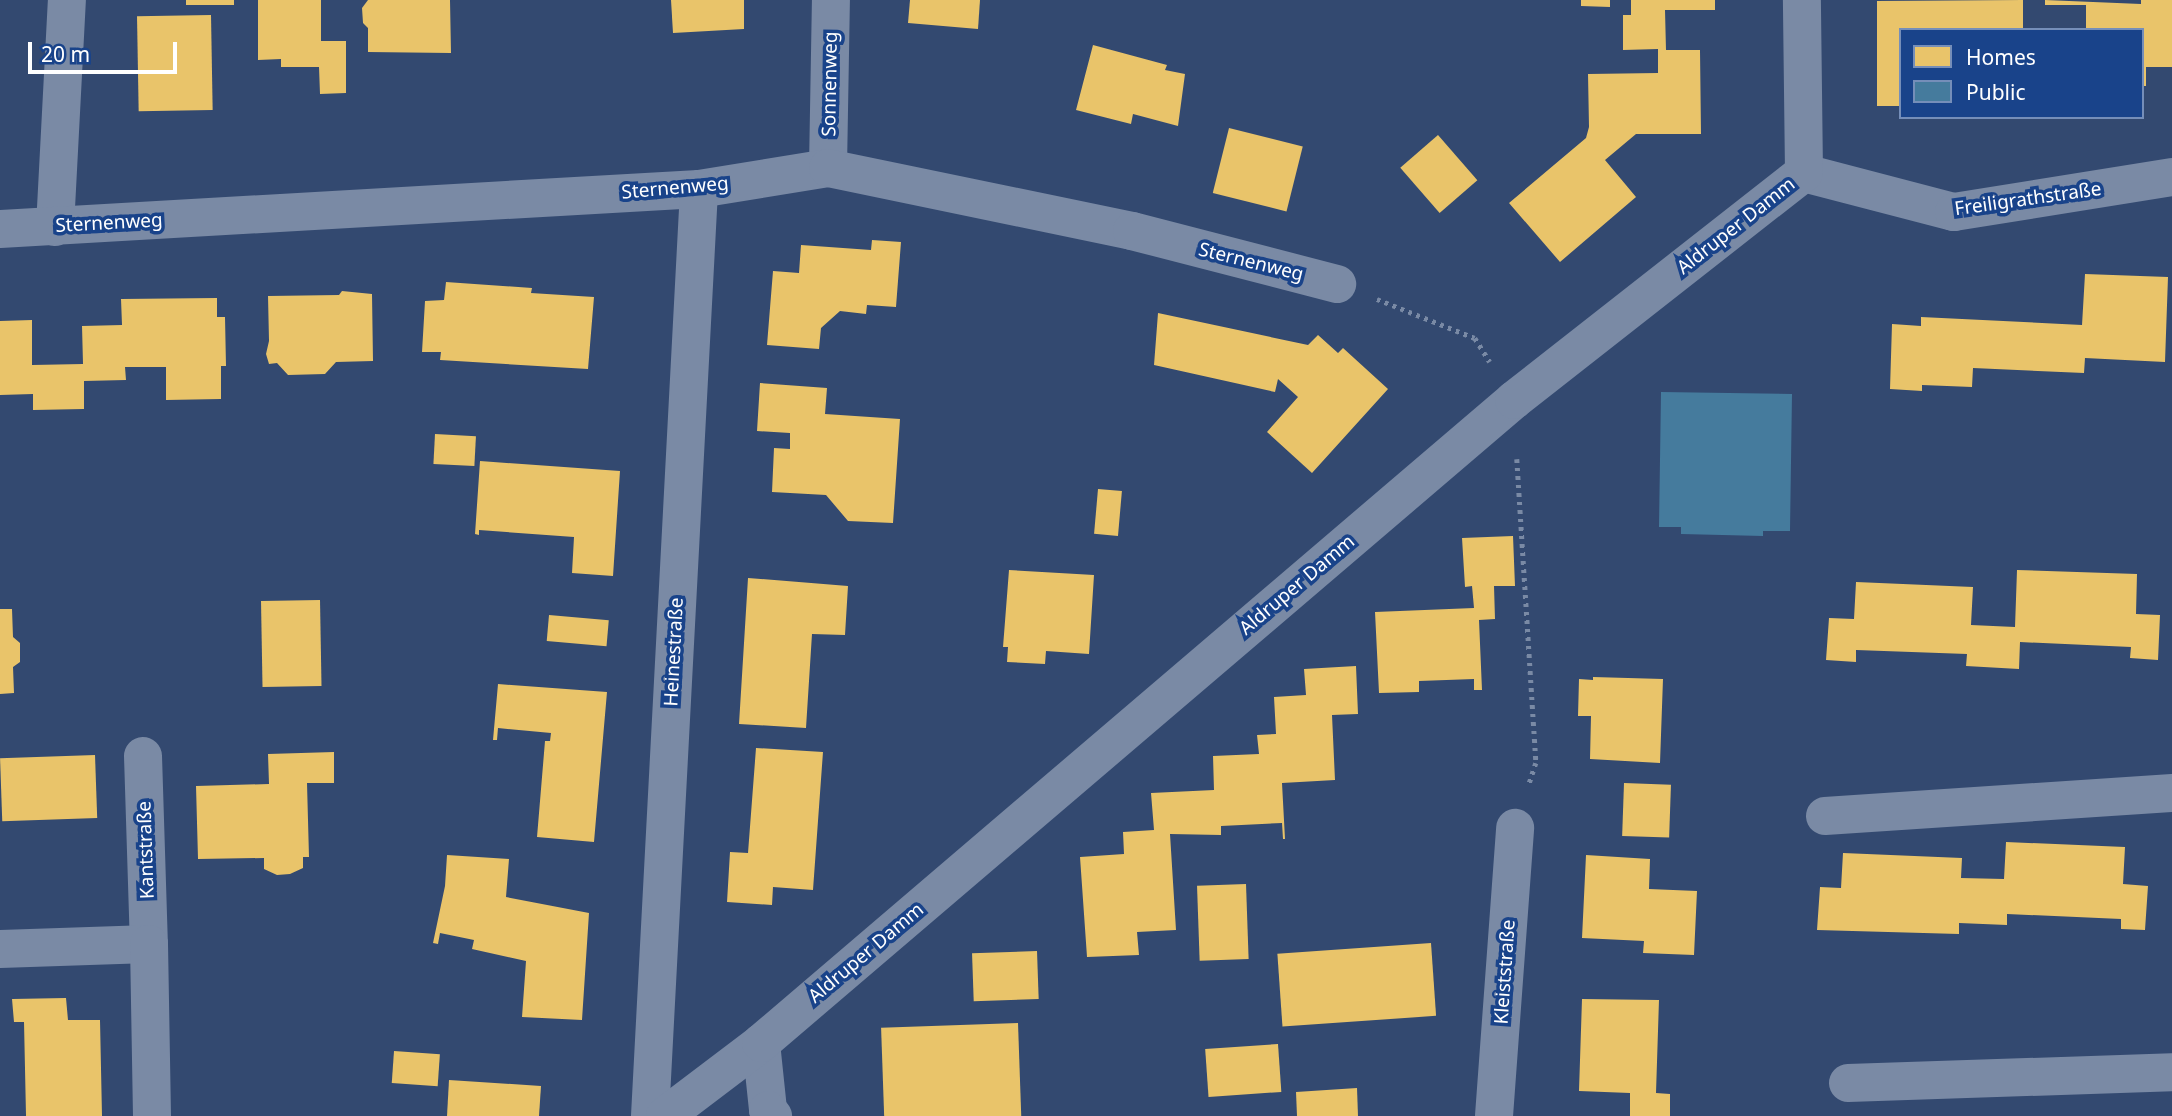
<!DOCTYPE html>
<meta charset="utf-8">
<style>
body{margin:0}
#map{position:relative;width:2172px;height:1116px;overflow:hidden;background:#334970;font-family:"Noto Sans",sans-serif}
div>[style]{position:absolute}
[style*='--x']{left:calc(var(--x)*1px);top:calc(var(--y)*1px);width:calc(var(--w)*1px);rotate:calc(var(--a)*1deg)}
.homes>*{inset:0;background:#e9c46a;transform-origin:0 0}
.public>*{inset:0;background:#457b9d}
.path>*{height:4.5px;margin-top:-2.25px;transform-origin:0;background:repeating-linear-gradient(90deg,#7a8aa5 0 3.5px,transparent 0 8.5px)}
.minor>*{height:38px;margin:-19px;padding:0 19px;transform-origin:19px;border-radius:19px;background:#7a8aa5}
span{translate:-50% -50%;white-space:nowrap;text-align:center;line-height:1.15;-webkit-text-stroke:7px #19438a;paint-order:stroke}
.street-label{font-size:19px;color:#fff}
.legend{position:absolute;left:1899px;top:28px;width:245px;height:91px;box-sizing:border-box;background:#19438a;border:2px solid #758eb9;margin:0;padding:9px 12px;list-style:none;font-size:21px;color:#fff}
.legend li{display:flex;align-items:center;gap:14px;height:35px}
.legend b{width:35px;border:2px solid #758eb9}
.scale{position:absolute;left:28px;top:42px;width:149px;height:32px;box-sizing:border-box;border:4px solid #fff;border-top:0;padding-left:9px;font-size:21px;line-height:24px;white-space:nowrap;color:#fff;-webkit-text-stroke:5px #19438a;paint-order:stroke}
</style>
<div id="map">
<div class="homes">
<i style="left:186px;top:0;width:48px;height:5px"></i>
<i style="clip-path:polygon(258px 0,321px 0,321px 41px,346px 41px,346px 93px,320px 94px,319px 67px,281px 67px,281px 59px,258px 60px)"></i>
<i style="clip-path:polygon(368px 0,450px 0,451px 53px,368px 52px,368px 28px,363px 23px,362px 8px)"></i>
<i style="clip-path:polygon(671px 0,744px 0,744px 29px,673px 33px)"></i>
<i style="clip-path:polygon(910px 0,980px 0,978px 29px,908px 23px)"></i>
<i style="clip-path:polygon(1581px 0,1610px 0,1610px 7px,1581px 6px)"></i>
<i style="clip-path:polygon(1631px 0,1715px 0,1715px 10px,1665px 10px,1666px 50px,1700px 50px,1701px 134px,1636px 134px,1605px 160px,1636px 197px,1560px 262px,1509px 203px,1586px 138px,1589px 127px,1588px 74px,1658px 73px,1658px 49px,1623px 50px,1623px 15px,1631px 15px)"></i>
<i style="clip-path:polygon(2023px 0,2023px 30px,1901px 30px,1901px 106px,1877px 106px,1877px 1px)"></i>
<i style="clip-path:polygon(2045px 0,2141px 4px,2141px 0,2172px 0,2172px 67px,2146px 67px,2146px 86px,2142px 86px,2142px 30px,2086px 30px,2086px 5px,2045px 5px)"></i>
<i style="left:211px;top:15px;width:95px;height:74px;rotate:89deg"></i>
<i style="clip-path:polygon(1093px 45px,1167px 65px,1165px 70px,1185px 74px,1178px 126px,1133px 114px,1131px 124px,1076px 110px)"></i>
<i style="left:1229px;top:128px;width:76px;height:67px;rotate:14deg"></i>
<i style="left:1438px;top:135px;width:60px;height:50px;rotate:49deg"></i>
<i style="clip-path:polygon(872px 240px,901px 242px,896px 307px,867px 305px,866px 314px,840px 311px,821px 328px,819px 349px,767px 345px,773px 271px,799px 273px,801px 245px,871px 250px)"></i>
<i style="clip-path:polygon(2085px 274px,2168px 277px,2165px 362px,2085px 358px,2084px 373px,1973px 368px,1972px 387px,1922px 385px,1922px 391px,1890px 389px,1892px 324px,1921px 326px,1921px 317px,2082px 325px)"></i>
<i style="clip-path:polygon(446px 282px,532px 288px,531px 293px,594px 297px,588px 369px,440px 360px,441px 352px,422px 352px,425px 301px,444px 300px)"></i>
<i style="clip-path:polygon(342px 291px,372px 294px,373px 361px,336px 362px,325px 374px,288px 375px,277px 363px,269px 364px,266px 354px,269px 341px,268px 296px,339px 295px)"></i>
<i style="clip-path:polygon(217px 298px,217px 317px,225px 317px,226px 366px,221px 366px,221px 399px,166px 400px,166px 367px,125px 367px,126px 380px,84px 381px,84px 409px,33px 410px,33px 394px,0 395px,0 321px,32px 320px,32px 365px,83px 364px,82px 326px,122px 325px,121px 299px)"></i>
<i style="clip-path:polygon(1158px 313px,1308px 345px,1318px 335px,1338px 353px,1343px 348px,1388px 389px,1312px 473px,1267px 432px,1298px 397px,1278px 379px,1275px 392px,1154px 365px)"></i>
<i style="clip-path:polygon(760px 383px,827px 388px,825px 414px,900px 419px,893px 523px,848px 521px,826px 495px,772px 492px,774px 448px,790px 449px,790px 433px,757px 431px)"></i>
<i style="left:435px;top:434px;width:41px;height:30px;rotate:3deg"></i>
<i style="clip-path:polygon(480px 461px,620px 471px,613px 576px,572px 573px,574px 537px,479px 530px,479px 535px,475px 534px)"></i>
<i style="left:1098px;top:489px;width:24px;height:45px;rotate:5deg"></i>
<i style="clip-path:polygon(1513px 536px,1515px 586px,1494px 586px,1495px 619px,1479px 620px,1482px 690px,1474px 690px,1474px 679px,1419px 681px,1419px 692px,1379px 693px,1375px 612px,1474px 608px,1472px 586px,1465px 587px,1462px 538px)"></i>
<i style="clip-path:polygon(1009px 570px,1094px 575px,1089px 654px,1046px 651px,1045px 664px,1007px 662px,1008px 647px,1003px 647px)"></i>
<i style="clip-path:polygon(2017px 570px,2137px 574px,2136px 614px,2160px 615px,2158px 660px,2130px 658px,2131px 647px,2020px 642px,2019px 669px,1966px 666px,1967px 654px,1856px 650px,1856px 662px,1826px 660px,1829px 618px,1854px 619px,1856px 582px,1973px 587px,1971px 625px,2015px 627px)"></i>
<i style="clip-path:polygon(748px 578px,848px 586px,845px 635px,812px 634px,806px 728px,739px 724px)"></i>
<i style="left:320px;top:600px;width:86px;height:59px;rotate:89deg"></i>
<i style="clip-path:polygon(0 609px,12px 609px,13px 637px,20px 643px,20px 662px,13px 667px,14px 693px,0 694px)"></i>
<i style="left:549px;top:615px;width:60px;height:26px;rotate:5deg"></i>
<i style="clip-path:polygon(1356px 666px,1358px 714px,1332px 715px,1335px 780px,1282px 783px,1285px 839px,1283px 839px,1282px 823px,1221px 826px,1221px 835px,1170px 834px,1176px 930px,1137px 932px,1139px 955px,1087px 957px,1080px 857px,1124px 854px,1123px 832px,1154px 830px,1151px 793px,1214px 790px,1213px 756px,1259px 754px,1257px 735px,1276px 734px,1274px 697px,1306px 695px,1304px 669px)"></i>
<i style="clip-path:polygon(1593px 677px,1663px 679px,1660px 763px,1590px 759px,1591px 716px,1578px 716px,1579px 679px,1593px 680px)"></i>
<i style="clip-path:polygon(498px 684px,607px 692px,594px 842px,537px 837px,545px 741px,550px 741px,551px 733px,498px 728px,497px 740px,493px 740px)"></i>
<i style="clip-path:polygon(756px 748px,823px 752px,813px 890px,773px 887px,772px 905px,727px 902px,730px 852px,748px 853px)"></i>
<i style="clip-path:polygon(334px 752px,334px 783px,307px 783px,309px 857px,303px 857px,303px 868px,290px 874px,277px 875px,264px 869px,264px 858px,198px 859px,196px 786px,269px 784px,268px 754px)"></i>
<i style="left:95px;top:755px;width:63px;height:95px;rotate:88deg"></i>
<i style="left:1624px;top:783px;width:47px;height:53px;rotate:2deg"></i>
<i style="clip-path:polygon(2006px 842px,2125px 847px,2123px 884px,2148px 886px,2145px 930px,2121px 929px,2121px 919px,2007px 914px,2007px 925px,1959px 923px,1959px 934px,1817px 930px,1820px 887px,1841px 888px,1843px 853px,1962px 858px,1961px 878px,2004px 879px)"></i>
<i style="clip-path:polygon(447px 855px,509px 859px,506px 897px,589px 913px,582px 1020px,522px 1017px,526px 961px,472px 949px,474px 940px,440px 933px,438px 944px,433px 943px,445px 886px)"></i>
<i style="clip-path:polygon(1586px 855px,1650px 859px,1649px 889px,1697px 891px,1694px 955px,1643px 953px,1644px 941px,1582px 938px)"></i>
<i style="left:1246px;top:884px;width:75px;height:49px;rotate:88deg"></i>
<i style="left:1431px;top:943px;width:73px;height:154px;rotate:86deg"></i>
<i style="left:1037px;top:951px;width:48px;height:65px;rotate:88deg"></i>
<i style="clip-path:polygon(66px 998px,68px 1020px,100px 1020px,102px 1116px,26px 1116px,24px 1022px,14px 1022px,12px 999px)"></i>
<i style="clip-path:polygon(1582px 999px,1659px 1000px,1656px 1093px,1670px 1094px,1670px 1116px,1630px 1116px,1630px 1093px,1579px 1091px)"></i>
<i style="left:1018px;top:1023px;width:93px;height:137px;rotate:88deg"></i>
<i style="left:1278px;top:1044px;width:48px;height:73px;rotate:86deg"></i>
<i style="left:394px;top:1051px;width:46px;height:32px;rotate:4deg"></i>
<i style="clip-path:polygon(449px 1080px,541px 1086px,539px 1116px,447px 1116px)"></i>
<i style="clip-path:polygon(1357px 1088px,1358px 1116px,1297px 1116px,1296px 1092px)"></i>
</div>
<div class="public">
<i style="clip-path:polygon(1661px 392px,1792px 394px,1790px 531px,1763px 531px,1763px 536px,1681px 534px,1681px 527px,1659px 527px)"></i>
</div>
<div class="path">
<i style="--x:1377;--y:299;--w:105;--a:21.7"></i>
<i style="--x:1475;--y:338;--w:28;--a:58"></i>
<i style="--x:1517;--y:459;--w:305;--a:86.4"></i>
<i style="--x:1536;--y:763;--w:23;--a:108"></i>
</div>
<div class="minor">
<i style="--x:828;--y:168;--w:168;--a:-89"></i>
<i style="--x:1804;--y:173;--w:155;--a:14.6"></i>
<i style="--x:1954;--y:212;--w:221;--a:-9.1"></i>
<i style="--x:55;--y:227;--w:227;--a:-87"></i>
<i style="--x:0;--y:229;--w:700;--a:-3.28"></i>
<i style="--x:699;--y:189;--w:131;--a:-9.2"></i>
<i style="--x:828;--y:168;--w:310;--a:11.7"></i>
<i style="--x:1132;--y:231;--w:212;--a:14.5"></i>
<i style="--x:143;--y:756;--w:188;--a:88.2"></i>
<i style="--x:1825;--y:816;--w:348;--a:-3.8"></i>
<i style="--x:0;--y:949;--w:149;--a:-1.9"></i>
<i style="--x:149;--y:944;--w:172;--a:89"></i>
<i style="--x:761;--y:1043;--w:67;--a:84"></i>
<i style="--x:768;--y:1110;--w:8;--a:50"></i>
<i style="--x:1848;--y:1083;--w:324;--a:-1.9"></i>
<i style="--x:650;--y:1116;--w:928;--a:-86.97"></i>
<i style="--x:665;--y:1116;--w:121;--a:-37.2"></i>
<i style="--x:761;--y:1043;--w:990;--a:-40.49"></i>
<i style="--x:1514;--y:400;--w:368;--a:-38.1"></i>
<i style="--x:1804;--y:173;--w:173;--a:-90.7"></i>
<i style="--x:1494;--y:1116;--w:289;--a:-85.8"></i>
</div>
<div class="street-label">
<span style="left:830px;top:84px;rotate:-89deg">Sonnenweg</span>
<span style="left:675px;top:188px;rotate:-5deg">Sternenweg</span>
<span style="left:2028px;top:199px;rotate:-8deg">Freiligrathstraße</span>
<span style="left:109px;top:223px;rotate:-3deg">Sternenweg</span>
<span style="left:1736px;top:226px;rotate:-38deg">Aldruper Damm</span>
<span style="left:1251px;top:262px;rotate:14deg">Sternenweg</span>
<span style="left:1297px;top:585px;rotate:-40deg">Aldruper Damm</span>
<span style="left:674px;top:652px;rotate:-87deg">Heinestraße</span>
<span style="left:146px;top:850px;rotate:-92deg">Kantstraße</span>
<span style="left:866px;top:953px;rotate:-40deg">Aldruper Damm</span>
<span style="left:1505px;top:972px;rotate:-86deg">Kleiststraße</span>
</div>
<ul class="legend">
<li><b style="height:19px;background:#e9c46a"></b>Homes</li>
<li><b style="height:19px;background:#457b9d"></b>Public</li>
</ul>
<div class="scale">20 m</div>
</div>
